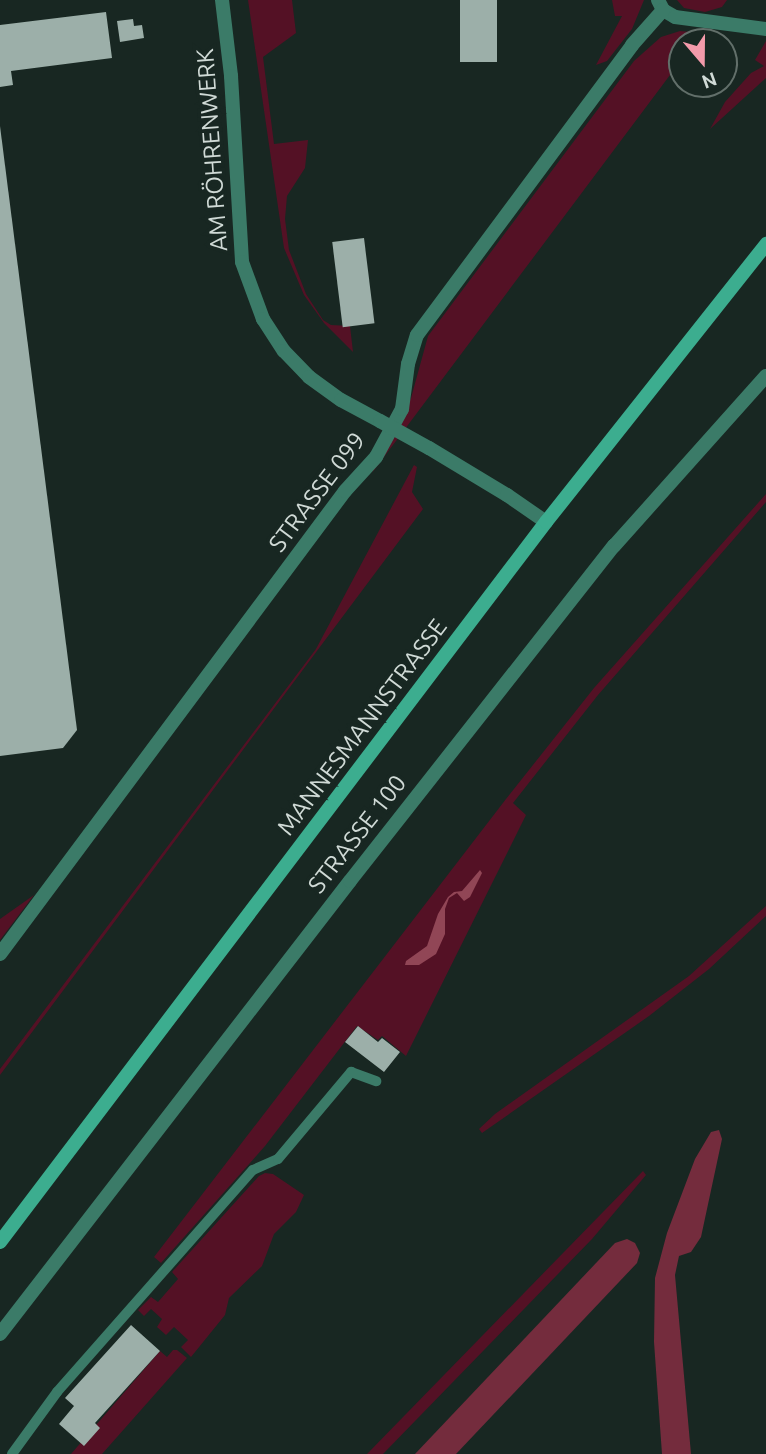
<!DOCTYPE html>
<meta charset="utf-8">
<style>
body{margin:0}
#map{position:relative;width:766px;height:1454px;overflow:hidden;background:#182722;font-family:Ubuntu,sans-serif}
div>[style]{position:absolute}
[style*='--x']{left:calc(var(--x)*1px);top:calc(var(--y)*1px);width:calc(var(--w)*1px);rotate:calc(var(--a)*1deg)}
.green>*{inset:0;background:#541125}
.forest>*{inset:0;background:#742c3d}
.water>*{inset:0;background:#914656}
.building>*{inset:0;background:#9cafa9;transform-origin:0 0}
.service>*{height:10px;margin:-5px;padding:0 5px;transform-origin:5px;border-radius:5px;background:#3b7b68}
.minor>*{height:14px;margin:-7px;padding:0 7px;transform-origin:7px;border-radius:7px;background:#3b7b68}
.secondary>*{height:14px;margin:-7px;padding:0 7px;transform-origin:7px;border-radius:7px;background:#3cad8f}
.minor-bridge>*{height:14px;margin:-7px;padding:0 7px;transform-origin:7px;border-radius:7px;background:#3b7b68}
span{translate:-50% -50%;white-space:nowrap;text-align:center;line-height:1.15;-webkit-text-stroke:7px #182722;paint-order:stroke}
.street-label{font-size:24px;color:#d0dad6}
.north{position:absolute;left:668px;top:28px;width:70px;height:70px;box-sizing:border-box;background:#182722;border:2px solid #626f6a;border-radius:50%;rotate:160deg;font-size:19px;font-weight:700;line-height:28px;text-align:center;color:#d0dad6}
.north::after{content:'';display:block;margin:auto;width:24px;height:32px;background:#f39aaa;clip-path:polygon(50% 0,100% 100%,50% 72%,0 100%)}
</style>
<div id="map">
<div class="green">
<i style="clip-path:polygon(248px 0,292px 0,296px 33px,263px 57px,274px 144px,308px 140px,305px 168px,287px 196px,285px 219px,289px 250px,306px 294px,323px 320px,331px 325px,350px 326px,353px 352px,324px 323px,304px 295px,284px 248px)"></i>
<i style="clip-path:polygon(612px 0,644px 0,632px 29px,607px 61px,596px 65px,622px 16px,615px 16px)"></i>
<i style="clip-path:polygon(677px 0,727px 0,722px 7px,705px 12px,684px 8px)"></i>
<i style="clip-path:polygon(680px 31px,701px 33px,694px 42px,682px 42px,682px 59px,372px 473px,411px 398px,428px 336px,634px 61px,661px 37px)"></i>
<i style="clip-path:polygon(766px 41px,766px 78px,710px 129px,725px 102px,751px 73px,764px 66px,755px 60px)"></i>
<i style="clip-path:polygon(414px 465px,417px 467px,412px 492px,423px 509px,0 1075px,0 1069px,316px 649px)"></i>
<i style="clip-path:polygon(766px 494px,766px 502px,598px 695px,513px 803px,526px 815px,406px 1056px,382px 1036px,378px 1040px,357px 1026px,265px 1146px,161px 1263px,154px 1257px,506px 799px,594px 688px)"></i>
<i style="clip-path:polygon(34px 895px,0 940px,0 919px)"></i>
<i style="clip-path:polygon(766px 906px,766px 916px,709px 969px,649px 1016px,482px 1133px,479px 1129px,495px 1114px,689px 976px)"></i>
<i style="clip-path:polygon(643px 1171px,646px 1175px,592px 1239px,383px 1454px,367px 1454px)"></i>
<i style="clip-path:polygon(265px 1173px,273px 1174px,304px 1195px,296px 1212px,274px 1234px,262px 1266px,229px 1298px,225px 1315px,191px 1357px,181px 1347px,188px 1340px,174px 1327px,166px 1335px,157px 1327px,162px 1319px,151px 1309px,144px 1316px,138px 1310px,151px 1297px,158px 1302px,178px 1279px,172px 1272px,259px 1176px)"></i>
<i style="clip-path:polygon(173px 1350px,177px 1350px,187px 1358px,102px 1454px,71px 1454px,160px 1351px,167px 1357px)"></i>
</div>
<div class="forest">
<i style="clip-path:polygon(719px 1130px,722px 1139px,701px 1237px,691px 1252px,679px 1256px,675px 1275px,691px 1454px,662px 1454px,654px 1342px,655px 1278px,667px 1233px,695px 1159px,711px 1132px)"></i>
<i style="clip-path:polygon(627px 1239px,635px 1243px,640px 1253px,637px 1263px,456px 1454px,415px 1454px,615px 1243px)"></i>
</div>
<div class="water">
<i style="clip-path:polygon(480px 870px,482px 873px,470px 897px,464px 901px,457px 893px,449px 898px,445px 909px,445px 934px,436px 954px,419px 965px,405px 965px,406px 961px,427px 946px,438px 914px,448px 897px,454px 892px,462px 891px)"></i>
</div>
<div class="building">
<i style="left:460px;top:0;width:37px;height:62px"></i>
<i style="clip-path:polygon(106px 12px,112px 58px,11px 71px,13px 85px,0 87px,0 25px)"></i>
<i style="clip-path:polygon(133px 19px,134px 26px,142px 25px,144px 38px,120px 42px,117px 21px)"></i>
<i style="clip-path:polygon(0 126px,77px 730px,63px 748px,0 756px)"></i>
<i style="left:364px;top:238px;width:86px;height:32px;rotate:83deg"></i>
<i style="clip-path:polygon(358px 1026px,378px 1042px,382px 1038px,400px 1052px,384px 1072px,345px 1042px)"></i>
<i style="clip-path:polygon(131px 1325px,160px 1351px,95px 1423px,100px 1428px,84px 1446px,59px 1424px,74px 1406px,65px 1398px)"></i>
</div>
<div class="service">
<i style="--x:12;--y:1454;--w:77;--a:-54"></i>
<i style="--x:57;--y:1392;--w:296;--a:-48.6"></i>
<i style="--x:253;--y:1170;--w:27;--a:-24"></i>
<i style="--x:278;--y:1159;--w:114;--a:-50"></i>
<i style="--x:351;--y:1072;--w:27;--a:20"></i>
</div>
<div class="minor">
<i style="--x:222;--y:0;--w:77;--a:83.2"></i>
<i style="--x:231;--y:76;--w:186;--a:86.6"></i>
<i style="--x:242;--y:262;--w:61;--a:69.8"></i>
<i style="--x:263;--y:319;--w:38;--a:57"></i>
<i style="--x:284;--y:351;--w:36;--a:46"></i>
<i style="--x:309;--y:377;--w:39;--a:36"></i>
<i style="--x:341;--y:400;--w:44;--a:28.3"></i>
<i style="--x:658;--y:0;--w:11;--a:63"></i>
<i style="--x:663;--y:10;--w:14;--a:30"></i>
<i style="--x:675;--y:17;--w:92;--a:7.5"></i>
<i style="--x:429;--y:448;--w:91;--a:31.1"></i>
<i style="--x:507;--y:495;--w:47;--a:34.7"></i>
<i style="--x:0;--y:954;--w:577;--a:-53.31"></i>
<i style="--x:345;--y:491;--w:46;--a:-47.6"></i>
<i style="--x:376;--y:457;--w:55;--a:-61.6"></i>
<i style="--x:402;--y:409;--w:45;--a:-82.4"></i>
<i style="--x:408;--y:364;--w:30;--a:-73"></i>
<i style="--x:417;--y:335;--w:361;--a:-53.4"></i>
<i style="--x:632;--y:45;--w:47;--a:-48.5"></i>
<i style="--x:0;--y:1334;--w:572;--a:-52.31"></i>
<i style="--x:350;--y:881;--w:427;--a:-51.8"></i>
<i style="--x:614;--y:546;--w:228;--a:-48.2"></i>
</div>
<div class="secondary">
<i style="--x:0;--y:1242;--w:904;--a:-52.83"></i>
<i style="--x:546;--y:522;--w:355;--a:-51.6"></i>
</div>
<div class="minor-bridge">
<i style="--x:380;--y:421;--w:56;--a:28.9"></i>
</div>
<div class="street-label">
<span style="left:212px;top:150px;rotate:-94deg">AM RÖHRENWERK</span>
<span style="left:317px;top:492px;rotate:-53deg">STRASSE 099</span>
<span style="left:362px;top:727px;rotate:-53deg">MANNESMANNSTRASSE</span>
<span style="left:357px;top:834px;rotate:-52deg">STRASSE 100</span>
</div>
<div class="north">N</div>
</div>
